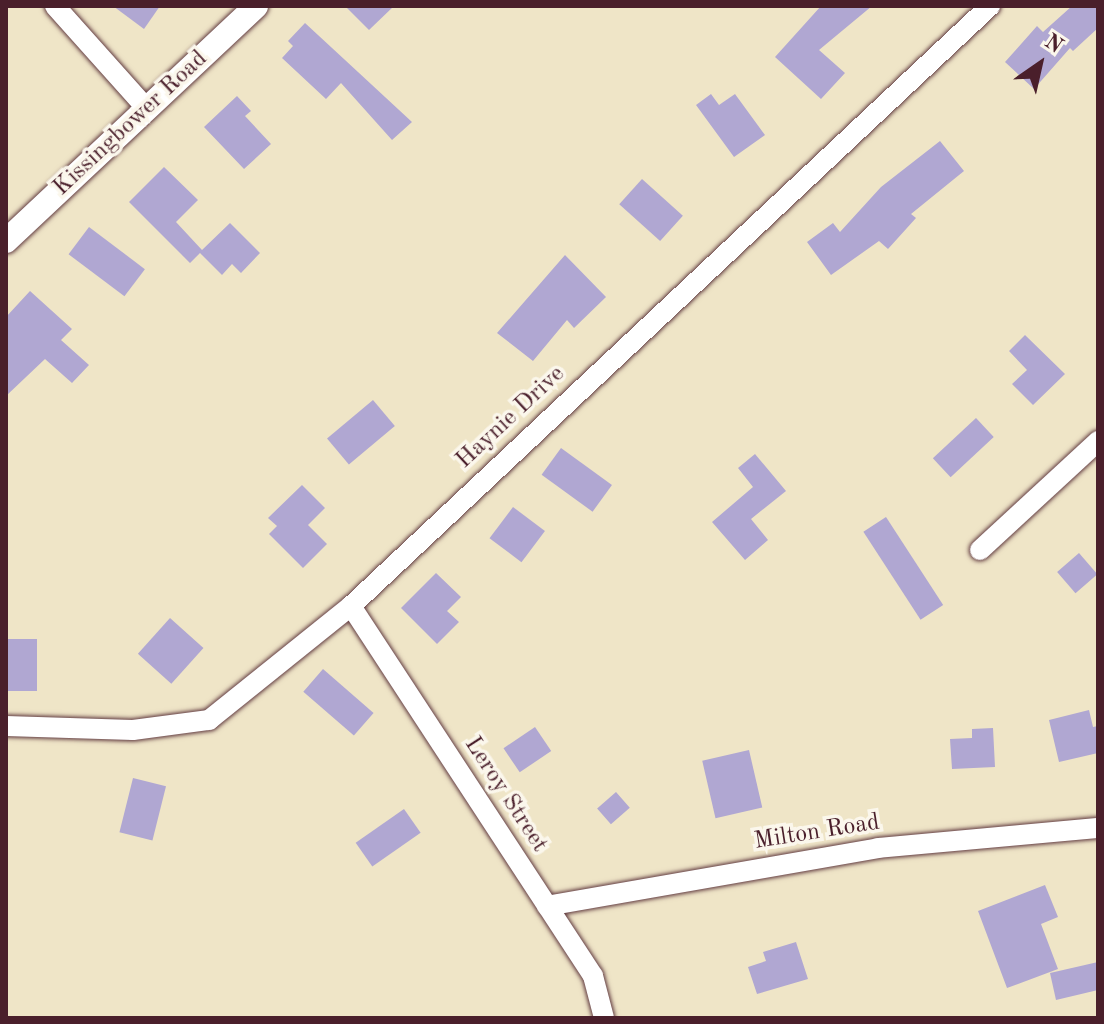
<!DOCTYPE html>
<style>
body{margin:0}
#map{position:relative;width:1104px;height:1024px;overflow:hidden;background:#efe5c7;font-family:"Old Standard TT",serif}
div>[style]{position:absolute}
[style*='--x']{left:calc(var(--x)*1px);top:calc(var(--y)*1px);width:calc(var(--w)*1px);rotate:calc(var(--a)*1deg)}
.building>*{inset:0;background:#b0a7d2;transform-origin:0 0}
.roads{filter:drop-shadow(0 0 2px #633d42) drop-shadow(0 0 2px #633d42)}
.minor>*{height:20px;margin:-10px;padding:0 10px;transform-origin:10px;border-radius:10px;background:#fff}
.tertiary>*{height:24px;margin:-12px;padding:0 12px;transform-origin:12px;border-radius:12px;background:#fff}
span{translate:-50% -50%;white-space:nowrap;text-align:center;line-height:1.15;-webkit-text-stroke:7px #fbf7ec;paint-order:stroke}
.street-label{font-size:24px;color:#4a1f2b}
.frame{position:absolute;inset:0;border:8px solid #4a1f2b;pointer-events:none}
.north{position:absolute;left:1000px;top:24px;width:80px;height:80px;-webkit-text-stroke:6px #fbf7ec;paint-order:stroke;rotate:34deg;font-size:22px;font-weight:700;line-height:32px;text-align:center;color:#4a1f2b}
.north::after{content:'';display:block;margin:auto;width:28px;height:36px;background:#4a1f2b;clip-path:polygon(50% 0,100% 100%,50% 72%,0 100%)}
</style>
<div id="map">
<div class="building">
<i style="clip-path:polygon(113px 6px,160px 6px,144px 29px)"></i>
<i style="clip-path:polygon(345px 6px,394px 6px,369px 30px)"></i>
<i style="clip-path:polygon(821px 6px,872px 6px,819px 50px,845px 73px,821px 99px,775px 57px)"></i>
<i style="clip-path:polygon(1072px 6px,1098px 6px,1098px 28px,1073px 51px,1070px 48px,1034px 89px,1005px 62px,1037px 26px,1043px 32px)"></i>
<i style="clip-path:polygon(305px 23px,358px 72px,412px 122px,392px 140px,341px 83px,326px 99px,282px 58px,293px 46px,288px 41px)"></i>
<i style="clip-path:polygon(711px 94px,719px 105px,735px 94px,765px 135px,734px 157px,696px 105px)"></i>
<i style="clip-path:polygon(237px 96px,251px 111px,245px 116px,271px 144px,244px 169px,204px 127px)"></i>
<i style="clip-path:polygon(940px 141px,964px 171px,911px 214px,916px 218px,888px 249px,879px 241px,831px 275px,807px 242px,833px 223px,840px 232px,881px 187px)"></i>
<i style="clip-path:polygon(164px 167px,198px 200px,176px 222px,202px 250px,230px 223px,260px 253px,241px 273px,232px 264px,222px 275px,200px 253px,190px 263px,129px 202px)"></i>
<i style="left:642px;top:179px;width:55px;height:34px;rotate:42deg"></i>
<i style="left:89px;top:227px;width:70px;height:34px;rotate:37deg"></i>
<i style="clip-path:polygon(565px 255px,606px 297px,574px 328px,567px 320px,533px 361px,497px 333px)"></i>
<i style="clip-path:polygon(30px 291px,72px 329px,61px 340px,89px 365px,72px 383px,45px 359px,6px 396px,6px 317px)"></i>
<i style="clip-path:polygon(1025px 335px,1065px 374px,1033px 405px,1012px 384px,1027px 370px,1009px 351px)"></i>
<i style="left:373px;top:400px;width:34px;height:60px;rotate:50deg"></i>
<i style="left:976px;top:418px;width:26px;height:59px;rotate:47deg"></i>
<i style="left:561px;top:448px;width:63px;height:33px;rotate:36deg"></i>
<i style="clip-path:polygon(755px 454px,786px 491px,751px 519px,768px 540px,745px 560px,712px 522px,753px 487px,738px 468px)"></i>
<i style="clip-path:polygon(302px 485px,325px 508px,308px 525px,327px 544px,303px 568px,269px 534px,277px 526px,268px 518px)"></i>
<i style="left:513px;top:507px;width:40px;height:39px;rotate:37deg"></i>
<i style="left:886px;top:517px;width:105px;height:27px;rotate:57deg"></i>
<i style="left:1079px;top:553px;width:28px;height:29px;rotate:49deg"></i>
<i style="clip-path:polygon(436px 573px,461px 597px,447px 611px,459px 622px,437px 644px,401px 608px)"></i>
<i style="left:170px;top:618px;width:45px;height:48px;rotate:42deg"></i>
<i style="left:7px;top:639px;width:30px;height:52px"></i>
<i style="left:323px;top:669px;width:67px;height:30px;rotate:41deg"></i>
<i style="clip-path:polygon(1089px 710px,1093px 727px,1098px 726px,1098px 753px,1059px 762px,1049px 720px)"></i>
<i style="left:535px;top:727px;width:29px;height:38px;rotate:56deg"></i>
<i style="clip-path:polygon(993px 728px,995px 767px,952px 769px,950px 739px,972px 738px,972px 729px)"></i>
<i style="left:749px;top:750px;width:59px;height:48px;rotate:77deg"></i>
<i style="left:133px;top:778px;width:34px;height:56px;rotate:14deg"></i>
<i style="left:616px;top:792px;width:21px;height:25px;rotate:49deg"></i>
<i style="left:404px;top:809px;width:29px;height:59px;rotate:55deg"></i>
<i style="clip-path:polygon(1045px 885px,1058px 917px,1041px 924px,1058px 969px,1007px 988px,978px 911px)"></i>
<i style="clip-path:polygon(796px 942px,808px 979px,757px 994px,748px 967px,766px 961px,763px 952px)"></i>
<i style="clip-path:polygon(1098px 962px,1098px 990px,1056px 1000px,1050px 973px)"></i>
</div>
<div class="roads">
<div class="minor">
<i style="--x:55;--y:6;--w:138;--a:48.2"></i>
<i style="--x:980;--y:550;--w:161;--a:-42.7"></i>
<i style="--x:351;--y:606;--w:442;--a:56.8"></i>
<i style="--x:593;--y:976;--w:43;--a:75.3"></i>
<i style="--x:6;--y:726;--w:127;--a:1.8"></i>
<i style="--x:133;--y:730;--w:77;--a:-7.5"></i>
<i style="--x:209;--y:720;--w:182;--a:-38.8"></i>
<i style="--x:351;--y:606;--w:877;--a:-43.2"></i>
<i style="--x:547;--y:906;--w:336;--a:-9.9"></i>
<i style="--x:878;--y:848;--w:221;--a:-5.2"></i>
</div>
<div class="tertiary">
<i style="--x:6;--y:241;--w:343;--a:-43.2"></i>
</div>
</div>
<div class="street-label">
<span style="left:131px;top:124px;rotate:-43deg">Kissingbower Road</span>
<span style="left:511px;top:418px;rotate:-43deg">Haynie Drive</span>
<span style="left:505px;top:795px;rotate:57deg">Leroy Street</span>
<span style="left:817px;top:833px;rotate:-9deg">Milton Road</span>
</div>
<div class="frame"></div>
<div class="north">N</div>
</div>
